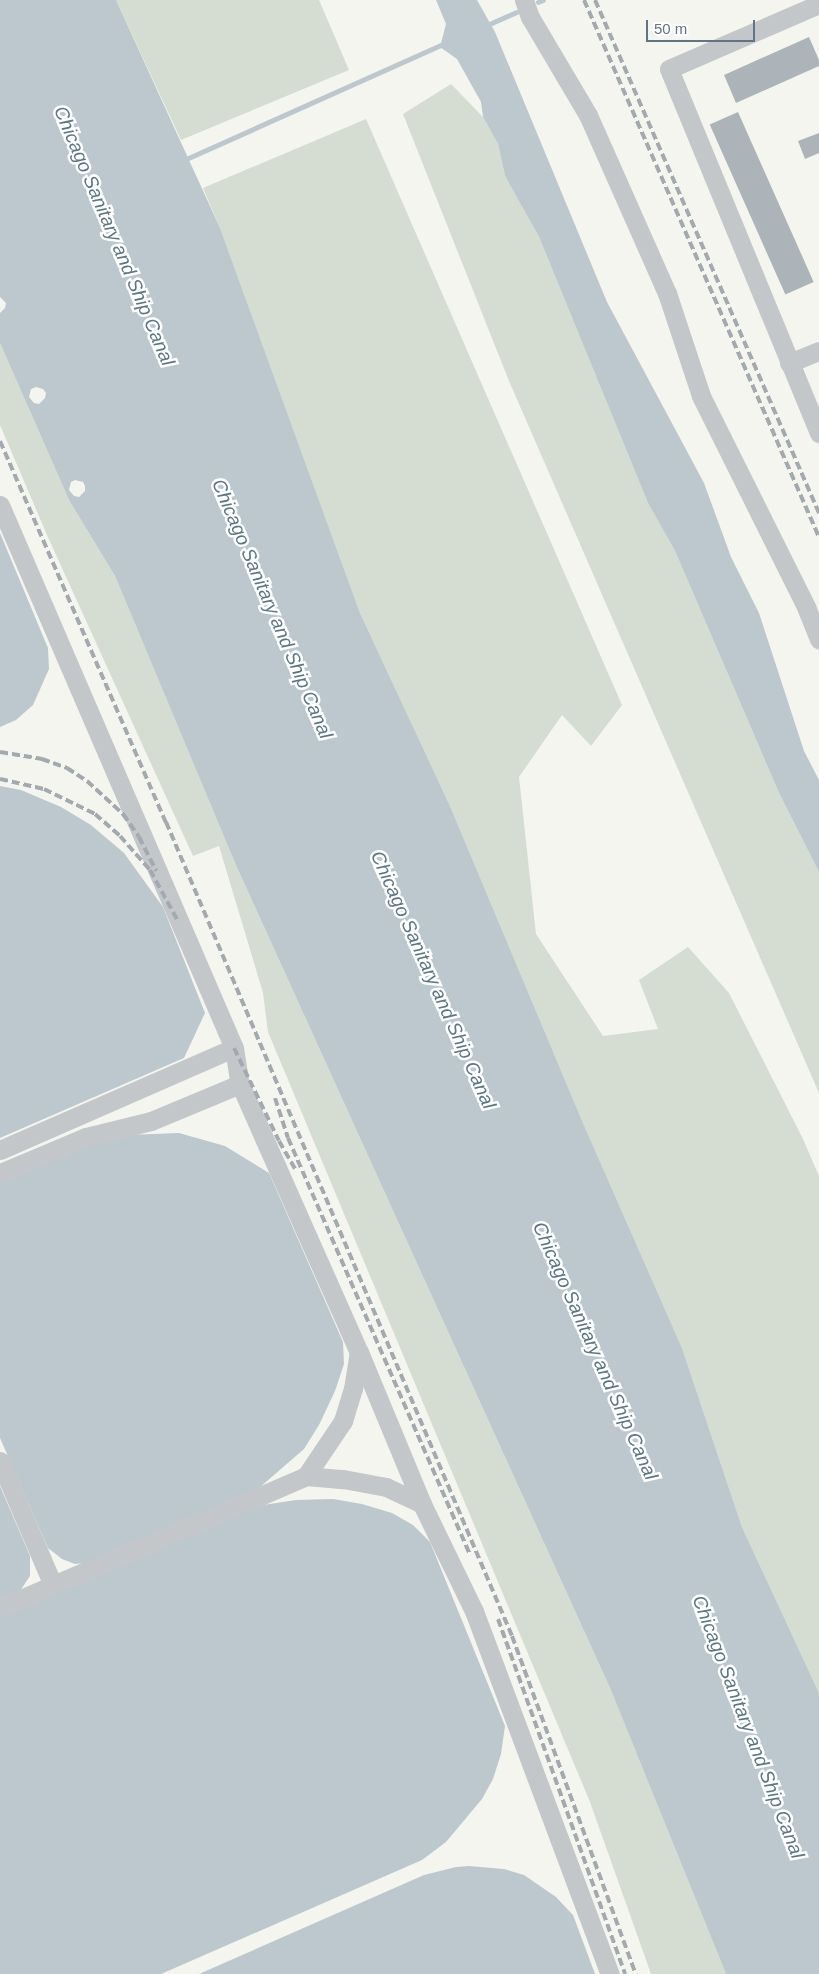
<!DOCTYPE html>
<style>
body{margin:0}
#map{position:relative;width:819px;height:1974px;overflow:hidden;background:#f5f5f0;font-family:Arial,sans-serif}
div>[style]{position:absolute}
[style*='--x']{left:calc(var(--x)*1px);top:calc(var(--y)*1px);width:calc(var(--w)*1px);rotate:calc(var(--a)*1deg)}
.green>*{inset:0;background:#d5dcd1}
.water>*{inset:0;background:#bcc8cd}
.stream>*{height:4.5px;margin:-2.25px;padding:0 2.25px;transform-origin:2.25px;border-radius:2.25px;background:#bcc8cd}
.building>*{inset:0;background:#acb4b9;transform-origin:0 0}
.minor>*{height:19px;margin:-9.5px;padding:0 9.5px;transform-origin:9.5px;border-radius:9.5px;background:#c3c7ca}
.rail>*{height:4px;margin-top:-2px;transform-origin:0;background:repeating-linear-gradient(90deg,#a3a9af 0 8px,transparent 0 12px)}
span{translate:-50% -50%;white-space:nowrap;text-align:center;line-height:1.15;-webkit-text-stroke:5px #fff;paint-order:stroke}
.water-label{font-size:19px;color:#5c7781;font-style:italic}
.scale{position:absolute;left:646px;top:20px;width:109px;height:22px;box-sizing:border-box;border:2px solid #617483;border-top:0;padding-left:6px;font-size:15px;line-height:18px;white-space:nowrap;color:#617483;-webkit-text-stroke:4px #fff;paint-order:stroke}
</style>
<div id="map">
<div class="green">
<i style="clip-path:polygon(116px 0,319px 0,349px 70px,181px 140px)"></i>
<i style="clip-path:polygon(451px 84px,483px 117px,498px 144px,505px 176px,539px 237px,648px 503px,675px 551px,779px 793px,819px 872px,819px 1093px,509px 381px,403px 114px)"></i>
<i style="clip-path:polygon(366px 119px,622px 705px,591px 746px,562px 715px,519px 777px,536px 934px,603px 1036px,658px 1029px,639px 980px,688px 947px,729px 993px,803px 1139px,819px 1176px,819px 1693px,742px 1527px,682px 1348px,583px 1123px,450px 806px,360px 613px,220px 228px,203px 188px)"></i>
<i style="clip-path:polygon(0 343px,69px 500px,115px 576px,235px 863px,610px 1688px,726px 1974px,651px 1974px,590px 1802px,268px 1032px,263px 993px,219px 846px,193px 856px,47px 535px,0 425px)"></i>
</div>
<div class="water">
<i style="clip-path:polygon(evenodd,0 0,116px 0,220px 228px,360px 613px,450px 806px,583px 1123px,682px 1348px,742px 1527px,819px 1693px,819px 1974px,726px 1974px,610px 1688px,235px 863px,115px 576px,69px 500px,0 343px,0 313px,5px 308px,6px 303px,0 297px,0 0,36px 387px,43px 389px,46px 393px,45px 398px,39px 404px,34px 403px,29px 397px,31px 389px,36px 387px,0 0,75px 480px,83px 482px,85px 486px,85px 491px,79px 497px,74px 496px,69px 490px,71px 482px,75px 480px)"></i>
<i style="clip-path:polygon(436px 0,477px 0,495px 32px,607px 302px,704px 483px,731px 557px,759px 613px,804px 751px,819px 780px,819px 872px,779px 793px,675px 551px,648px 503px,539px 237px,505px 176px,498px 144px,483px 117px,481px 102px,457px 59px,440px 47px,446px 24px)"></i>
<i style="clip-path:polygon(0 533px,48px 648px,49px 669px,33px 705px,16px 720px,0 727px)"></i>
<i style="clip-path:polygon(0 786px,21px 790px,61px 807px,91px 825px,124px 853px,163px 907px,205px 1013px,184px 1058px,0 1138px)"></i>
<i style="clip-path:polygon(179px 1133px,225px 1146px,269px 1173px,343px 1342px,344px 1364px,335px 1391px,319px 1425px,304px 1449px,259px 1488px,86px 1563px,75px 1564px,62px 1559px,48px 1548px,0 1438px,0 1183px,99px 1140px,127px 1135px)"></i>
<i style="clip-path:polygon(0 1486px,30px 1556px,30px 1576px,20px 1591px,0 1603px)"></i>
<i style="clip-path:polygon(333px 1499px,362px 1504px,392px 1513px,413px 1525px,430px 1542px,505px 1726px,501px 1754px,493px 1779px,482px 1799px,446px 1842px,422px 1860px,161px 1974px,0 1974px,0 1618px,263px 1505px,296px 1500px)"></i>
<i style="clip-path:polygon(469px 1866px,504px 1869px,524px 1875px,556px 1897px,573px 1915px,595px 1974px,199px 1974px,424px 1875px,456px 1867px)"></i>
</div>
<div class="stream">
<i style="--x:538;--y:2;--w:5;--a:-22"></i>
<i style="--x:485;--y:26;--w:34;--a:-24"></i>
<i style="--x:184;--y:160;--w:287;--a:-24.1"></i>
</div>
<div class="building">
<i style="clip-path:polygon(809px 37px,819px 60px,819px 66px,736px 103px,724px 75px)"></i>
<i style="left:738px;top:112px;width:186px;height:31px;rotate:66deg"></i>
<i style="clip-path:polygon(819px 133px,819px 153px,805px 159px,798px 141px)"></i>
</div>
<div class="minor">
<i style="--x:524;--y:0;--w:18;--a:71"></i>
<i style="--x:530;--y:17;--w:114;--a:59.4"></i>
<i style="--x:588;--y:115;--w:195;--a:66.1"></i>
<i style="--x:667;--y:293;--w:108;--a:71.7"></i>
<i style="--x:701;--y:396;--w:236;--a:63.5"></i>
<i style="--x:806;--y:607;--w:35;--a:68"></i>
<i style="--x:819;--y:4;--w:163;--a:156.6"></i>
<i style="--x:669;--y:69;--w:394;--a:67.6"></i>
<i style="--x:789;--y:363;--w:32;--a:-22"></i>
<i style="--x:0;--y:505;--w:591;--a:66.69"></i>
<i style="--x:234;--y:1048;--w:36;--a:81"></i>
<i style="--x:240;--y:1084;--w:293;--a:66.1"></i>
<i style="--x:359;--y:1352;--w:165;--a:67.5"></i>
<i style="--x:422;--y:1504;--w:119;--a:64.1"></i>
<i style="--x:474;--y:1611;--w:388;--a:69.5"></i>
<i style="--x:0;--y:1150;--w:255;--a:-23.6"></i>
<i style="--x:0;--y:1173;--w:93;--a:-22.7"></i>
<i style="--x:86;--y:1137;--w:67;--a:-13.8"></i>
<i style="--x:151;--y:1121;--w:96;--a:-22.6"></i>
<i style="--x:0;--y:1461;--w:135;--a:66.9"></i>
<i style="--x:306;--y:1476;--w:37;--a:5"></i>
<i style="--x:343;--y:1479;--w:44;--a:10.5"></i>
<i style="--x:386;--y:1487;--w:40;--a:25"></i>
<i style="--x:0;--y:1608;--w:333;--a:-23.3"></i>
<i style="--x:306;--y:1476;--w:66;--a:-56.1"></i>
<i style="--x:343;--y:1421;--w:34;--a:-73"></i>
<i style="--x:353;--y:1389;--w:37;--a:-81"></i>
</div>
<div class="rail">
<i style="--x:584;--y:0;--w:586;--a:66.37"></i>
<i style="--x:595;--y:0;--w:560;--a:66.41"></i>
<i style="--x:0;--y:441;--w:416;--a:66.5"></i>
<i style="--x:166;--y:822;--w:884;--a:66.97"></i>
<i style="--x:512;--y:1636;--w:360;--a:69.9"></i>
<i style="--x:0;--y:752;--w:43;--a:9.5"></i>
<i style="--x:42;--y:759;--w:27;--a:20"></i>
<i style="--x:67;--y:768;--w:24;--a:33"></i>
<i style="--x:87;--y:781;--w:49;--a:42.5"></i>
<i style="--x:123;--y:814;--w:28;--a:55"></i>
<i style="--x:139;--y:837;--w:38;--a:63"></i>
<i style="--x:0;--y:779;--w:45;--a:12.8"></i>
<i style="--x:44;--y:789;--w:57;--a:26.1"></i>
<i style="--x:95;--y:814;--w:33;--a:41"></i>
<i style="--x:120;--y:836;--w:45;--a:48.6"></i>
<i style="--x:150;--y:870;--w:60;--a:61.3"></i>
<i style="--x:234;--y:1048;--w:103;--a:64.2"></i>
<i style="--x:279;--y:1141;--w:32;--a:60"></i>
<i style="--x:275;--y:1098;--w:42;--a:72"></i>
<i style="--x:288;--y:1138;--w:453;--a:66.4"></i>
<i style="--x:498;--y:1619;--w:377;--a:70.3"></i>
</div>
<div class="water-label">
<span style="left:114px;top:236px;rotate:67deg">Chicago Sanitary and Ship Canal</span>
<span style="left:272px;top:609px;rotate:67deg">Chicago Sanitary and Ship Canal</span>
<span style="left:433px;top:980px;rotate:66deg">Chicago Sanitary and Ship Canal</span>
<span style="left:595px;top:1351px;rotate:66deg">Chicago Sanitary and Ship Canal</span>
<span style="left:748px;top:1727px;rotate:69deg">Chicago Sanitary and Ship Canal</span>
</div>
<div class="scale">50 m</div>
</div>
